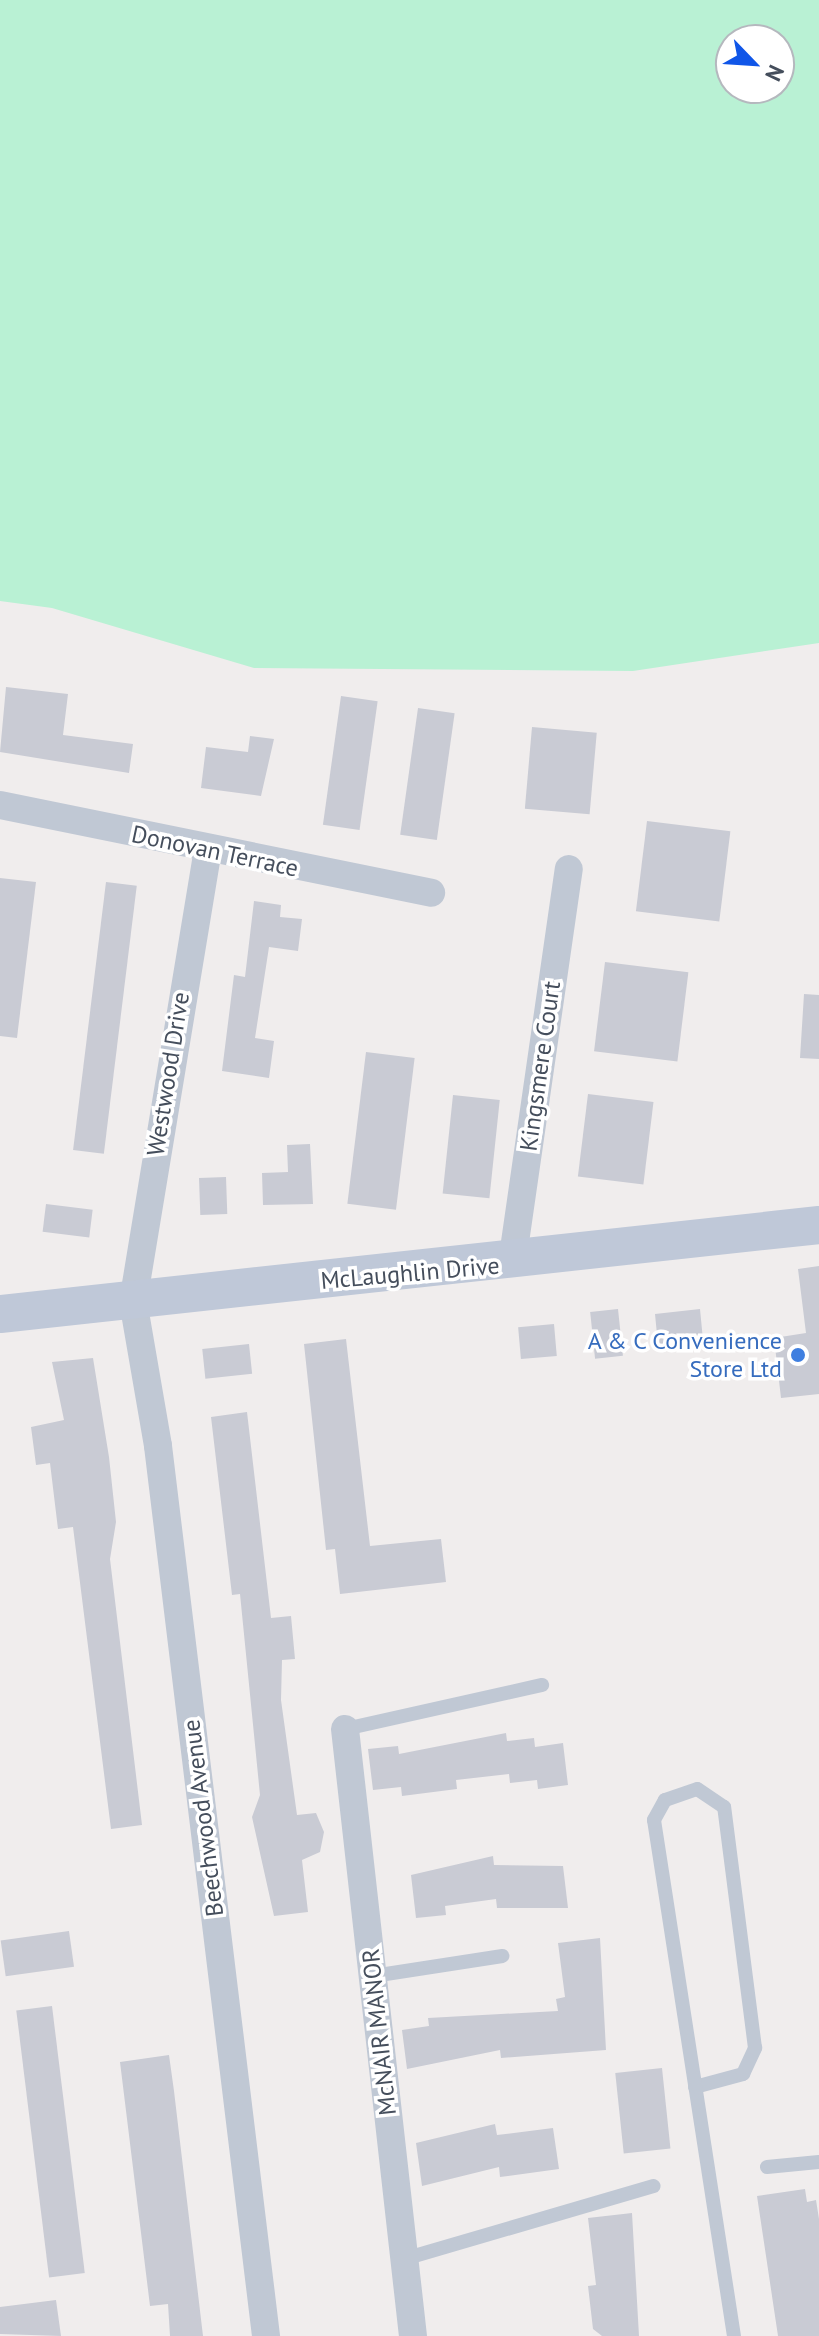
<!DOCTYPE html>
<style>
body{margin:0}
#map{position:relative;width:819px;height:2336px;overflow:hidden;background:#f0eded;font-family:"PT Sans",sans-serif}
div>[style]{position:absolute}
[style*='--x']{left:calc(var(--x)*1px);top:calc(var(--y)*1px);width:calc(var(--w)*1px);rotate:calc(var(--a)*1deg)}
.green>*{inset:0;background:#b9f1d4}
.building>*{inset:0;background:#c9cbd4;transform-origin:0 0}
.service>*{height:14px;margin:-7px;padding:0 7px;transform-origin:7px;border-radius:7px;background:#c0c8d4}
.minor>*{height:28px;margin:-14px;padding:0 14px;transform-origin:14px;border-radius:14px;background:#c0c8d4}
.secondary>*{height:38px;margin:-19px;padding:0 19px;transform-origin:19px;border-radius:19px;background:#bfc8d8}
.dots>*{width:22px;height:22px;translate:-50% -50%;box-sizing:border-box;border:4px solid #fff;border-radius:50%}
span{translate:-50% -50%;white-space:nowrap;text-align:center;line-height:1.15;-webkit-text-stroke:7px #fff;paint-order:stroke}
.street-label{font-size:24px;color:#454e5c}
.shop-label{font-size:24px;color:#366cbe}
.right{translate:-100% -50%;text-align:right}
.north{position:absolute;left:715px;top:24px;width:80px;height:80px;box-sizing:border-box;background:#fff;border:2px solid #b5b8be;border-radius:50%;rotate:115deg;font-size:22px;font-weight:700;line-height:32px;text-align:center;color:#454e5c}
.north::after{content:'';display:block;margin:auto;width:28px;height:36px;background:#1056e8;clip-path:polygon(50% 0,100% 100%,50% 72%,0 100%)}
</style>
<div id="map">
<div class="green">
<i style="clip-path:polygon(evenodd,0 0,819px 0,819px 643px,633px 671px,254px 668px,52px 608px,0 601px,0 0,731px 40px,779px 40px,779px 88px,731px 88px,731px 40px)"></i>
</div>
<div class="building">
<i style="clip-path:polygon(6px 687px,68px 694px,63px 735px,133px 744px,129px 773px,0 752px)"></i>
<i style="left:341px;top:696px;width:37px;height:130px;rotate:8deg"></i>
<i style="left:418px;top:708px;width:37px;height:128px;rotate:8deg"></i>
<i style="left:532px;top:727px;width:65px;height:82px;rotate:5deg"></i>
<i style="clip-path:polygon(250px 736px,274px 739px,261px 796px,201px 788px,206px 747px,248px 752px)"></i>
<i style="left:647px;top:821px;width:84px;height:91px;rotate:7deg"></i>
<i style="clip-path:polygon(0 878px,36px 882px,17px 1038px,0 1036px)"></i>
<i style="left:106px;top:882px;width:31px;height:270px;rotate:7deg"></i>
<i style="clip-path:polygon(254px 901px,281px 905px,280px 917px,302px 919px,298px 951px,269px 947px,255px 1038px,274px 1041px,269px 1078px,222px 1071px,234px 975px,245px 977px)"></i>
<i style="left:605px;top:962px;width:84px;height:90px;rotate:7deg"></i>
<i style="clip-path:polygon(804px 994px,819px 995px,819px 1059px,800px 1058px)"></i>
<i style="left:366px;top:1052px;width:49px;height:153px;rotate:7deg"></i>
<i style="left:588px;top:1094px;width:66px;height:83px;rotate:7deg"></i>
<i style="left:453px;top:1095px;width:47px;height:99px;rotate:6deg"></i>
<i style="clip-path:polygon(310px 1144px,313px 1204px,263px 1205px,262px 1173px,288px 1172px,287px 1145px)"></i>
<i style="left:226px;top:1177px;width:37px;height:27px;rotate:88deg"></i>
<i style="left:46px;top:1204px;width:47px;height:28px;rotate:7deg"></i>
<i style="clip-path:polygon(819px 1266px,819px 1394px,781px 1398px,774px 1338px,806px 1333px,798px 1269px)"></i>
<i style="left:618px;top:1309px;width:47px;height:28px;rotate:84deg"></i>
<i style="clip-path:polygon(700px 1309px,703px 1340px,668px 1351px,667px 1344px,658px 1345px,655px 1314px)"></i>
<i style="left:554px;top:1324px;width:32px;height:36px;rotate:85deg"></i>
<i style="clip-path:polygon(346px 1339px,370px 1546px,441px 1539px,446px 1582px,340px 1594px,335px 1549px,326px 1550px,304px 1344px)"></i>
<i style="left:249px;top:1344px;width:30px;height:47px;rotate:84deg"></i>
<i style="clip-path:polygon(93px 1358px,109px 1457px,116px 1522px,110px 1559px,142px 1825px,111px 1829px,73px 1527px,58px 1529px,50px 1463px,36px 1465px,31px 1427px,64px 1420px,52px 1362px)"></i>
<i style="clip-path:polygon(247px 1412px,271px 1618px,291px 1616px,295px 1659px,282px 1660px,281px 1700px,297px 1815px,316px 1813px,324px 1832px,320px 1852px,302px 1860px,308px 1912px,274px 1916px,252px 1817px,260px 1795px,240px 1594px,232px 1595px,211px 1417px)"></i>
<i style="clip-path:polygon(506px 1733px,507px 1741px,534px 1738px,535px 1747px,563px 1743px,568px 1785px,538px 1789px,537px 1780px,510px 1783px,509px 1774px,456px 1780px,457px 1789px,402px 1796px,401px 1787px,373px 1790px,368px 1749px,398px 1746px,399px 1754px)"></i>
<i style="clip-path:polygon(493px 1856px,494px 1865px,563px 1866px,568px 1908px,497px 1908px,496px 1899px,445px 1906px,446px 1915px,416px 1918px,411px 1875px)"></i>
<i style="left:69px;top:1931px;width:36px;height:69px;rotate:82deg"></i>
<i style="clip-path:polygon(600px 1938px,606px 2050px,501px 2058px,500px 2050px,407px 2069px,402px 2030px,429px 2026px,428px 2018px,558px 2011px,556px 1999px,565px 1997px,558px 1943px)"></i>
<i style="left:52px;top:2006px;width:269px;height:36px;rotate:83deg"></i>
<i style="clip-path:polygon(169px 2055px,174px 2091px,203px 2336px,170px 2336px,168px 2304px,150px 2306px,120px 2062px)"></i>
<i style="left:662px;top:2068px;width:81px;height:47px;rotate:84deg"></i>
<i style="clip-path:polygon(495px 2124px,497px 2135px,553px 2128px,559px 2169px,500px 2177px,499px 2167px,422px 2186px,416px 2143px)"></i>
<i style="clip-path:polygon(805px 2189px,807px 2202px,816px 2200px,819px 2219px,819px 2336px,778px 2336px,757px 2196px)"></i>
<i style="clip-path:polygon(632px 2213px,639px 2336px,602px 2336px,593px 2329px,588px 2286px,596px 2285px,588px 2218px)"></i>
<i style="clip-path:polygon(56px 2300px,61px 2336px,0 2334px,0 2307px)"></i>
</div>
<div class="service">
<i style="--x:345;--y:1729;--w:202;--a:-12.6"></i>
<i style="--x:373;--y:1976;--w:131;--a:-8.8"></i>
<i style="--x:695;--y:2087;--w:50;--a:-15.2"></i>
<i style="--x:743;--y:2074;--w:29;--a:-65"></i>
<i style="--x:755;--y:2048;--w:243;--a:-97.3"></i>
<i style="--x:724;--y:1807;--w:32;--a:-146"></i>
<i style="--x:697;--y:1789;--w:34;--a:161"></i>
<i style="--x:665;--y:1800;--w:23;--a:119"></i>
<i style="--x:654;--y:1820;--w:522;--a:81.19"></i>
<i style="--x:767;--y:2167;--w:52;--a:-5.5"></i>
<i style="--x:404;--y:2259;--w:260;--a:-16.3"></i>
</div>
<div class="minor">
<i style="--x:0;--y:805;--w:440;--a:11.5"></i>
<i style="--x:208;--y:849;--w:458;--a:99.4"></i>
<i style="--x:133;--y:1301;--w:147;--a:80.2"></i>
<i style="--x:158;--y:1446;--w:897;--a:83.08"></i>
<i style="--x:512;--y:1263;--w:398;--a:-81.8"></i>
<i style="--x:345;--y:1729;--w:611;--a:83.61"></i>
</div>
<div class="secondary">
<i style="--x:0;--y:1314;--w:824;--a:-6.2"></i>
</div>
<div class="dots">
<i style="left:798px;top:1355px;background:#3f7fe0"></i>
</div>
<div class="street-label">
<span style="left:215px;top:851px;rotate:12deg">Donovan Terrace</span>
<span style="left:540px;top:1066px;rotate:-82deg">Kingsmere Court</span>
<span style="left:168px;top:1074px;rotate:-81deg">Westwood Drive</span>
<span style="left:410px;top:1273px;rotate:-5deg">McLaughlin Drive</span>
<span style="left:203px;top:1818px;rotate:-97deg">Beechwood Avenue</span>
<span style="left:379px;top:2032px;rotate:-96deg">McNAIR MANOR</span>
</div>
<div class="shop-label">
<span class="right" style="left:782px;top:1355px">A &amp; C Convenience<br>Store Ltd</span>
</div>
<div class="north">N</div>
</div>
